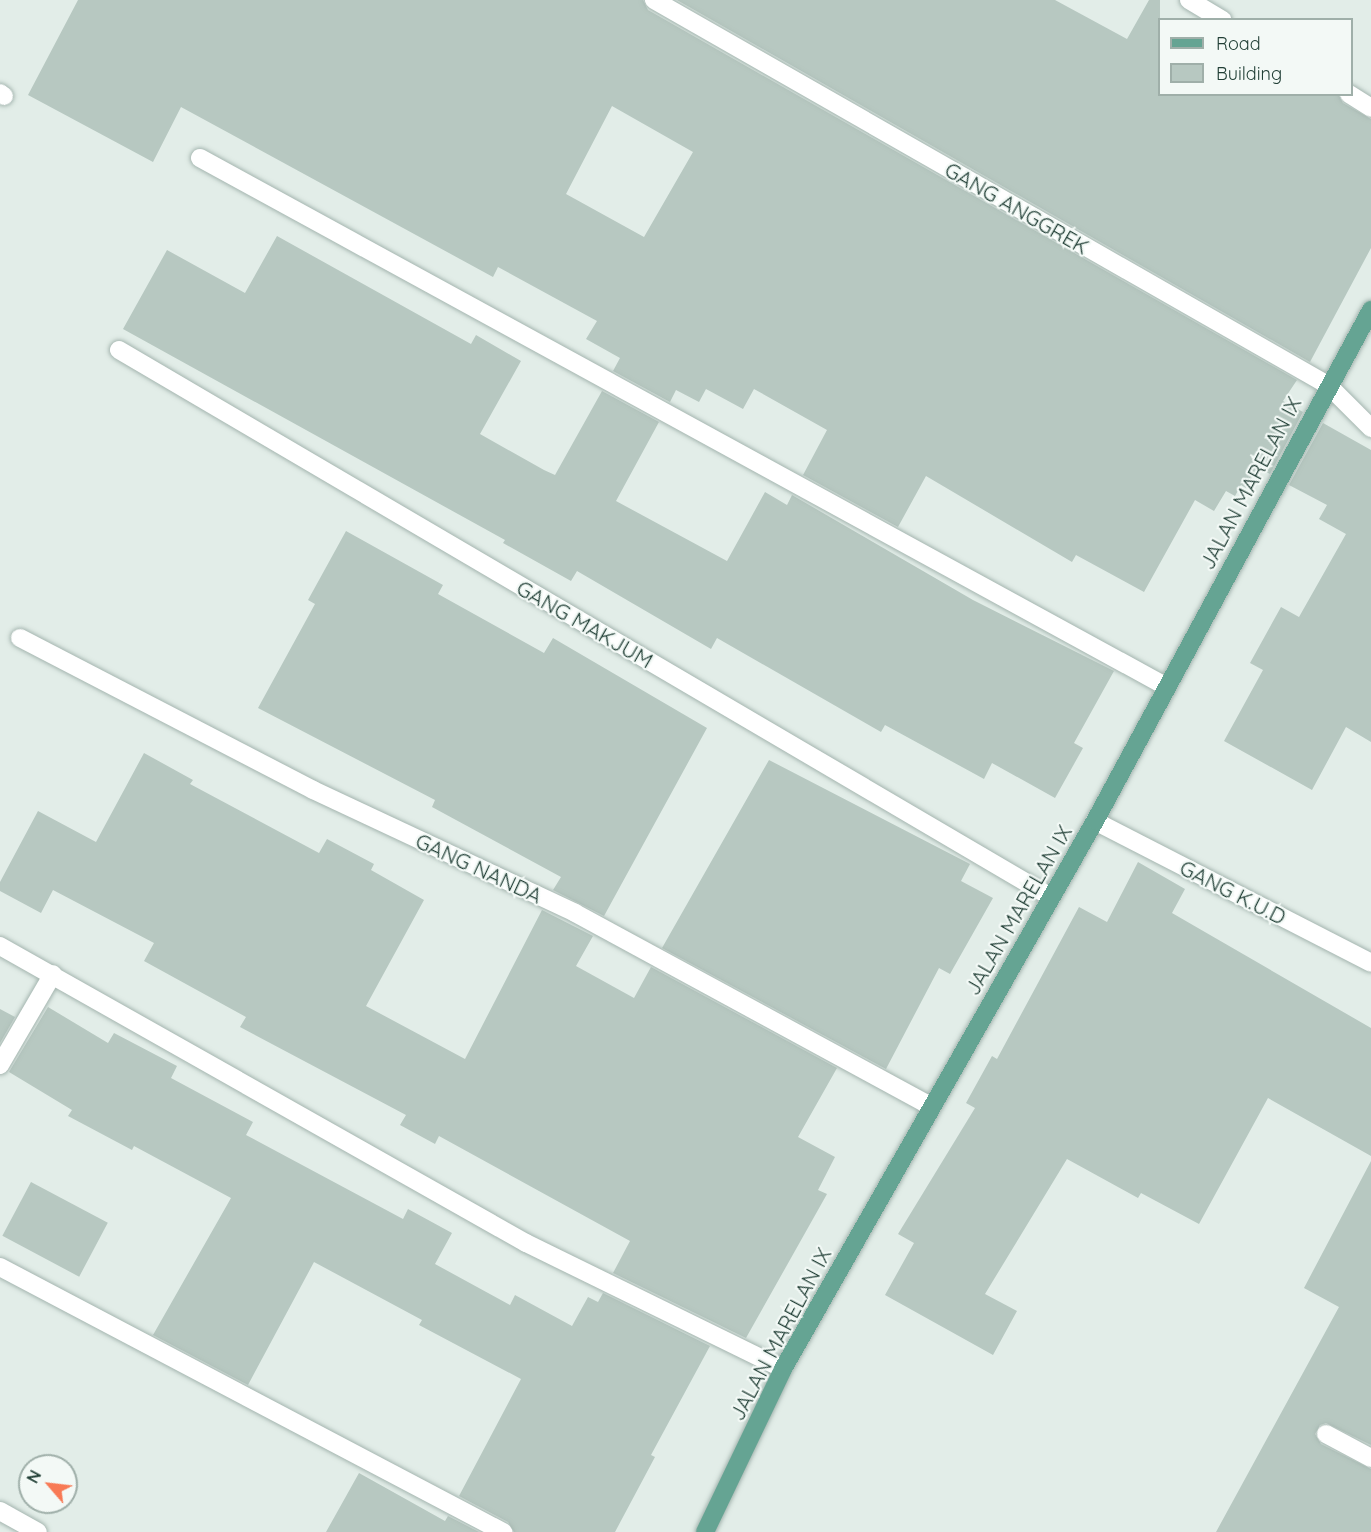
<!DOCTYPE html>
<style>
body{margin:0}
#map{position:relative;width:1371px;height:1532px;overflow:hidden;background:#e2ede8;font-family:Quicksand,sans-serif}
div>[style]{position:absolute}
[style*='--x']{left:calc(var(--x)*1px);top:calc(var(--y)*1px);width:calc(var(--w)*1px);rotate:calc(var(--a)*1deg)}
.building>*{inset:0;background:#b7c8c1;transform-origin:0 0}
.roads{filter:drop-shadow(0 0 2px #a4b5af) drop-shadow(0 0 2px #a4b5af)}
.minor>*{height:18px;margin:-9px;padding:0 9px;transform-origin:9px;border-radius:9px;background:#fff}
.major>*{height:18px;margin:-9px;padding:0 9px;transform-origin:9px;border-radius:9px;background:#65a493}
span{translate:-50% -50%;white-space:nowrap;text-align:center;line-height:1.15;-webkit-text-stroke:4.5px #f3f9f6;paint-order:stroke}
.street-label{font-size:21px;color:#213f36}
.legend{position:absolute;left:1158px;top:18px;width:195px;height:78px;box-sizing:border-box;background:#f3f9f6;border:2px solid #9fafa9;margin:0;padding:8px 10px;list-style:none;font-size:18px;color:#213f36}
.legend li{display:flex;align-items:center;gap:12px;height:30px}
.legend b{width:30px;border:2px solid #9fafa9}
.north{position:absolute;left:18px;top:1454px;width:60px;height:60px;box-sizing:border-box;background:#f3f9f6;border:2px solid #9fafa9;border-radius:50%;rotate:298deg;font-size:16px;font-weight:700;line-height:24px;text-align:center;color:#213f36}
.north::after{content:'';display:block;margin:auto;width:21px;height:27px;background:#f87a55;clip-path:polygon(50% 0,100% 100%,50% 72%,0 100%)}
</style>
<div id="map">
<div class="building">
<i style="clip-path:polygon(evenodd,78px 0,643px 0,648px 10px,1297px 380px,1283px 401px,1303px 412px,1270px 474px,1258px 468px,1246px 488px,1241px 485px,1235px 496px,1226px 491px,1214px 511px,1195px 500px,1144px 592px,1076px 555px,1072px 562px,926px 476px,898px 527px,803px 475px,827px 430px,754px 389px,743px 409px,706px 389px,699px 402px,676px 390px,670px 402px,613px 371px,620px 358px,586px 339px,597px 321px,498px 267px,493px 277px,181px 107px,153px 162px,28px 95px,78px 0,612px 106px,693px 152px,644px 237px,566px 194px,612px 106px)"></i>
<i style="clip-path:polygon(677px 0,1055px 0,1127px 39px,1149px 0,1160px 0,1160px 94px,1338px 94px,1343px 103px,1371px 119px,1371px 248px,1310px 362px)"></i>
<i style="clip-path:polygon(277px 236px,471px 344px,476px 335px,521px 361px,480px 434px,544px 470px,555px 475px,602px 391px,659px 422px,616px 501px,727px 561px,765px 492px,787px 505px,792px 495px,973px 600px,1114px 671px,1074px 743px,1083px 748px,1055px 798px,992px 763px,984px 779px,885px 725px,881px 732px,717px 638px,711px 649px,577px 571px,571px 581px,503px 543px,505px 540px,123px 329px,167px 250px,245px 293px)"></i>
<i style="clip-path:polygon(1323px 423px,1371px 450px,1371px 742px,1346px 727px,1312px 790px,1224px 741px,1263px 670px,1250px 663px,1281px 607px,1299px 617px,1346px 534px,1319px 519px,1327px 505px,1289px 485px)"></i>
<i style="clip-path:polygon(346px 531px,443px 585px,438px 594px,544px 653px,553px 638px,707px 728px,604px 916px,553px 890px,561px 877px,432px 807px,435px 800px,258px 708px,315px 604px,308px 600px)"></i>
<i style="clip-path:polygon(144px 753px,193px 780px,190px 784px,319px 853px,327px 839px,374px 864px,371px 870px,424px 900px,366px 1006px,465px 1059px,542px 910px,593px 936px,576px 966px,634px 998px,651px 967px,837px 1068px,798px 1137px,835px 1157px,818px 1190px,827px 1194px,746px 1338px,613px 1273px,630px 1241px,439px 1136px,435px 1144px,400px 1125px,406px 1115px,240px 1027px,246px 1017px,144px 961px,154px 943px,53px 890px,41px 913px,0 891px,0 882px,38px 811px,96px 842px)"></i>
<i style="clip-path:polygon(769px 760px,970px 864px,961px 881px,993px 898px,950px 974px,939px 968px,886px 1069px,662px 948px)"></i>
<i style="clip-path:polygon(1138px 862px,1185px 889px,1172px 913px,1371px 1028px,1371px 1156px,1268px 1098px,1199px 1224px,1141px 1193px,1138px 1198px,1067px 1159px,985px 1294px,1017px 1311px,993px 1355px,885px 1295px,914px 1243px,898px 1234px,975px 1108px,966px 1103px,992px 1056px,997px 1059px,1079px 907px,1107px 922px)"></i>
<i style="clip-path:polygon(48px 1007px,108px 1043px,114px 1033px,177px 1066px,171px 1078px,253px 1122px,246px 1135px,403px 1219px,408px 1209px,452px 1233px,435px 1264px,510px 1305px,515px 1295px,572px 1326px,588px 1297px,598px 1302px,603px 1293px,710px 1346px,651px 1455px,655px 1457px,615px 1532px,514px 1532px,508px 1522px,459px 1496px,521px 1379px,419px 1325px,422px 1320px,314px 1262px,248px 1385px,153px 1335px,231px 1198px,134px 1146px,132px 1150px,68px 1116px,72px 1110px,9px 1072px)"></i>
<i style="clip-path:polygon(0 1009px,15px 1017px,0 1043px)"></i>
<i style="clip-path:polygon(1371px 1161px,1371px 1445px,1326px 1423px,1320px 1425px,1315px 1434px,1321px 1444px,1371px 1469px,1371px 1532px,1216px 1532px,1339px 1307px,1304px 1288px)"></i>
<i style="left:31px;top:1182px;width:87px;height:61px;rotate:28deg"></i>
<i style="clip-path:polygon(359px 1473px,445px 1521px,448px 1516px,479px 1532px,326px 1532px)"></i>
</div>
<div class="roads">
<div class="minor">
<i style="--x:654;--y:0;--w:776;--a:29.74"></i>
<i style="--x:1328;--y:385;--w:61;--a:45"></i>
<i style="--x:1189;--y:0;--w:39;--a:31"></i>
<i style="--x:0;--y:93;--w:5;--a:37"></i>
<i style="--x:1349;--y:94;--w:26;--a:32"></i>
<i style="--x:200;--y:158;--w:1102;--a:28.68"></i>
<i style="--x:119;--y:350;--w:1081;--a:30.41"></i>
<i style="--x:20;--y:638;--w:330;--a:27.4"></i>
<i style="--x:313;--y:790;--w:289;--a:25.1"></i>
<i style="--x:575;--y:913;--w:406;--a:28.5"></i>
<i style="--x:1095;--y:821;--w:310;--a:27.2"></i>
<i style="--x:0;--y:946;--w:604;--a:29.45"></i>
<i style="--x:526;--y:1243;--w:286;--a:26.1"></i>
<i style="--x:0;--y:1065;--w:105;--a:-59.8"></i>
<i style="--x:0;--y:1267;--w:569;--a:27.78"></i>
<i style="--x:1326;--y:1434;--w:51;--a:28.1"></i>
<i style="--x:0;--y:1511;--w:43;--a:28.9"></i>
</div>
<div class="major">
<i style="--x:705;--y:1532;--w:181;--a:-64.4"></i>
<i style="--x:783;--y:1369;--w:631;--a:-60.35"></i>
<i style="--x:1095;--y:821;--w:581;--a:-61.63"></i>
</div>
</div>
<div class="street-label">
<span style="left:1017px;top:208px;rotate:30deg">GANG ANGGREK</span>
<span style="left:1250px;top:483px;rotate:-62deg">JALAN MARELAN IX</span>
<span style="left:585px;top:624px;rotate:30deg">GANG MAKJUM</span>
<span style="left:479px;top:868px;rotate:25deg">GANG NANDA</span>
<span style="left:1233px;top:892px;rotate:27deg">GANG K.U.D</span>
<span style="left:1018px;top:910px;rotate:-60deg">JALAN MARELAN IX</span>
<span style="left:780px;top:1334px;rotate:-62deg">JALAN MARELAN IX</span>
</div>
<ul class="legend">
<li><b style="height:8px;background:#65a493"></b>Road</li>
<li><b style="height:16px;background:#b7c8c1"></b>Building</li>
</ul>
<div class="north">N</div>
</div>
